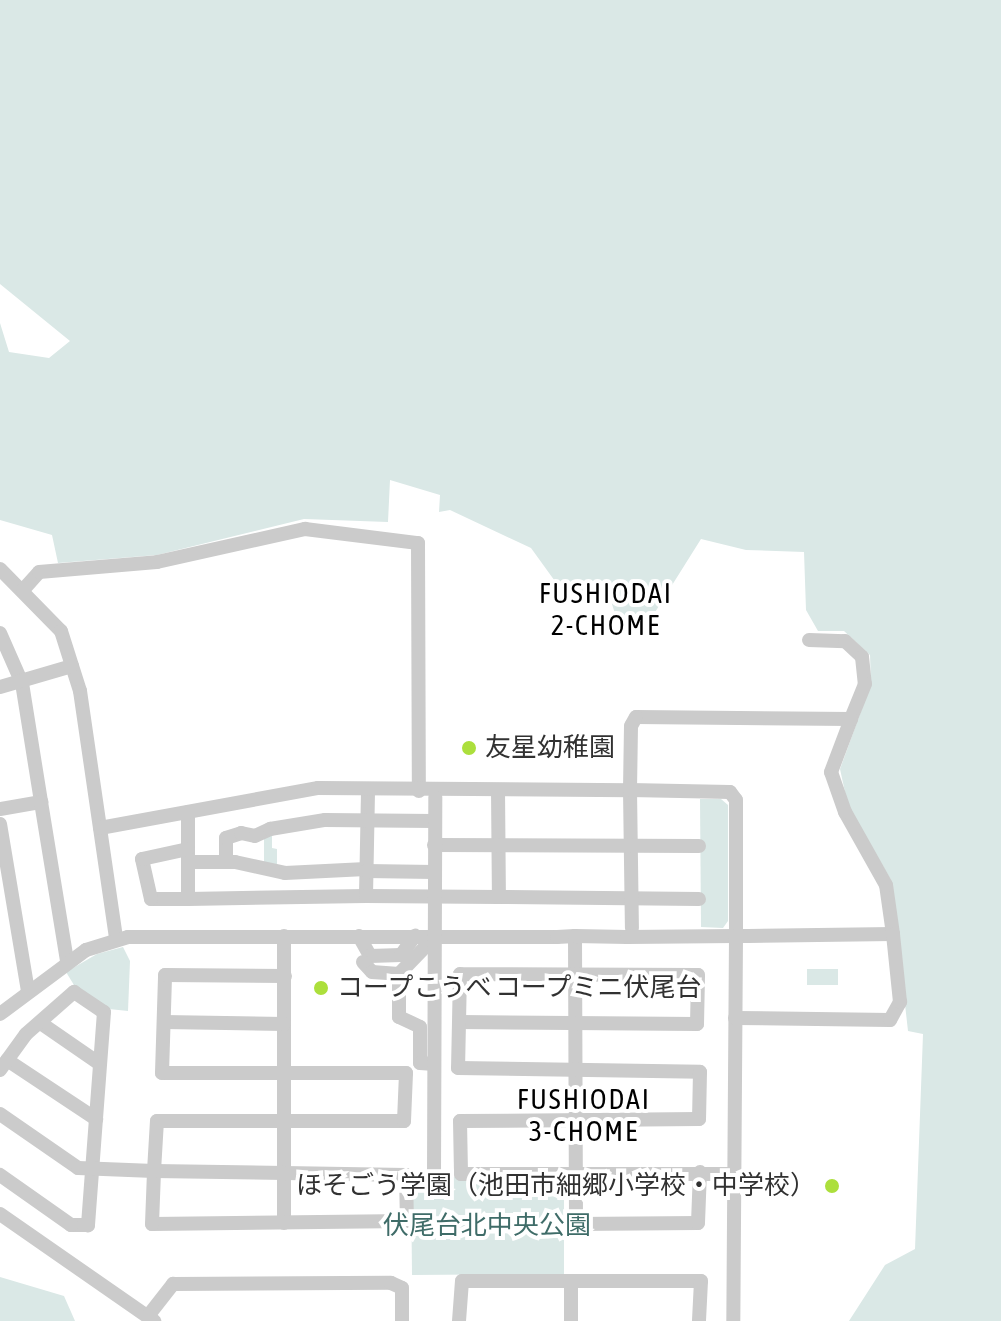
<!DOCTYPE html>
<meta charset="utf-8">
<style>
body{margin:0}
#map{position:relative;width:1001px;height:1321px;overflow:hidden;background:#fff;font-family:"Asap Condensed","Noto Sans JP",sans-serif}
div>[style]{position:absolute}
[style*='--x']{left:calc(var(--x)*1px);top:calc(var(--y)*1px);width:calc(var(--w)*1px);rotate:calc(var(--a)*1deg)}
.green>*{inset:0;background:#dae8e6;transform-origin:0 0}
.minor>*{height:14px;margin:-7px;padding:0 7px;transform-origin:7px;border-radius:7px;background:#cbcbcb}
.dots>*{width:22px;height:22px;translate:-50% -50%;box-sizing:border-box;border:4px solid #fff;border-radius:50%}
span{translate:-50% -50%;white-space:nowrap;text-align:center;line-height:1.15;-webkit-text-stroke:8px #fff;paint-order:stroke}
.poi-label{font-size:26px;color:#313131}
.left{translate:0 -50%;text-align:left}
.right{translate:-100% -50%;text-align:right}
.park-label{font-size:26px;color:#3f6c68}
.neighbourhood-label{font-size:28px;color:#000;letter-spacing:2px}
</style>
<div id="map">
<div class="green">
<i style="clip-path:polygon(0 0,1001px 0,1001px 1321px,849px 1321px,885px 1265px,915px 1249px,923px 1034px,908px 1031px,891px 880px,848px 806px,840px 769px,871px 684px,870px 655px,844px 631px,818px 631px,806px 610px,804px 552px,746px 550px,701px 539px,647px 625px,618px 623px,611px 601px,557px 584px,531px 548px,450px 510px,439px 512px,440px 495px,390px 480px,388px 522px,304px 519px,157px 555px,58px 563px,52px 535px,0 520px,0 323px,9px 352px,49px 358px,70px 341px,0 284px)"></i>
<i style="clip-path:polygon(700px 799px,721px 799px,728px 805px,728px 921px,723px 928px,701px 927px)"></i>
<i style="clip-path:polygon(272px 832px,272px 848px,277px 849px,277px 867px,264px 864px,264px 835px)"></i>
<i style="clip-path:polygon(123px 947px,130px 961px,128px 1011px,109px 1009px,77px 990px,66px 972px,97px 954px)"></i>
<i style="left:807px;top:969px;width:31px;height:16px"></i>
<i style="clip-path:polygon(411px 1177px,559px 1177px,564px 1184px,564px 1274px,412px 1275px)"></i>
<i style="clip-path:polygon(0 1277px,64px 1296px,75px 1321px,0 1321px)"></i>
</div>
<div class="minor">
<i style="--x:0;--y:569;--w:87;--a:45.5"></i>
<i style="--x:61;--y:631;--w:63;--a:72.4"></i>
<i style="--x:80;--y:691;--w:250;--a:81.7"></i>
<i style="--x:23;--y:590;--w:24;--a:-48"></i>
<i style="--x:39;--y:572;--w:118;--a:-4.8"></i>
<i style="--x:157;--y:562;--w:152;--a:-12.6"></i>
<i style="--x:305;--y:529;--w:114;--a:7.1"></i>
<i style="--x:418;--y:543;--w:248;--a:89.8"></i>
<i style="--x:0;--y:633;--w:55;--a:66.3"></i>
<i style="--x:22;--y:683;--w:121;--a:80.9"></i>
<i style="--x:809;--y:640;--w:36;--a:2"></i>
<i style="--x:845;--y:641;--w:23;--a:43"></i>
<i style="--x:862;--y:657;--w:27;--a:84"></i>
<i style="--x:865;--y:684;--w:38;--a:112"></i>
<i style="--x:0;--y:687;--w:75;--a:-16.3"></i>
<i style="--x:498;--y:790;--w:107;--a:89.5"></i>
<i style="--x:499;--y:897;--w:200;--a:0.6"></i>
<i style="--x:0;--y:809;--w:42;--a:-9.7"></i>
<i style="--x:41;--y:802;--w:161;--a:80.7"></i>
<i style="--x:188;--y:812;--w:87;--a:90"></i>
<i style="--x:188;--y:899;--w:178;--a:-1"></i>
<i style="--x:366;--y:896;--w:107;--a:-88.9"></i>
<i style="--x:0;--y:824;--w:169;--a:80.5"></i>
<i style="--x:100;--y:828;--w:222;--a:-10.4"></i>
<i style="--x:318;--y:788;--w:312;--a:0.4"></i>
<i style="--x:630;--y:790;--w:138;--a:89.2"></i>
<i style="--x:434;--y:845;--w:265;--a:0.2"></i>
<i style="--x:188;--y:862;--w:47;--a:0"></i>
<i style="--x:235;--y:862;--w:51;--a:12.4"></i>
<i style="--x:285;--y:873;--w:81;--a:-2.8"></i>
<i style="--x:226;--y:862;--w:24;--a:-90"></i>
<i style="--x:226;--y:838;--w:16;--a:-18"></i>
<i style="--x:241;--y:833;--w:14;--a:12"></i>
<i style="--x:255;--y:836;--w:17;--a:-25"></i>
<i style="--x:270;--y:829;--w:56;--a:-9.3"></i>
<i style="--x:325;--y:820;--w:109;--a:0.5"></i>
<i style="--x:366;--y:871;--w:68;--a:0.8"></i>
<i style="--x:366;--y:896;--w:133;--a:0.4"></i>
<i style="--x:188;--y:899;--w:37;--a:180"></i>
<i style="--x:151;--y:899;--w:41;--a:-102.7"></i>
<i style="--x:142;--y:859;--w:47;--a:-12.3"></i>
<i style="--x:284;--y:936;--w:287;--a:90"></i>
<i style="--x:359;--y:936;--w:23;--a:61"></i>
<i style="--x:370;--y:956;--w:31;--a:-2"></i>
<i style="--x:401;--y:955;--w:24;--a:-54"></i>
<i style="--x:575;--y:936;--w:288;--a:89.8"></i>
<i style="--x:576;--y:1224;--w:122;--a:-0.5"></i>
<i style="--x:698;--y:1223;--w:51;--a:-87.8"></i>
<i style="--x:428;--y:944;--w:42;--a:134"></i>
<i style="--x:399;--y:974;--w:43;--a:90"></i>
<i style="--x:399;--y:1017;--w:23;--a:25"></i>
<i style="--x:420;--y:1027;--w:36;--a:90"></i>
<i style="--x:420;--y:1063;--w:14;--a:4"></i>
<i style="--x:363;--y:962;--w:13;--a:48"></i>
<i style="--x:372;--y:972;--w:27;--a:4"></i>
<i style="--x:0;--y:1014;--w:107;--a:-36.7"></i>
<i style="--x:86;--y:950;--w:44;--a:-17.2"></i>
<i style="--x:128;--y:937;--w:429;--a:0"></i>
<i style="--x:557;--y:937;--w:18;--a:-3"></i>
<i style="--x:575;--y:936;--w:52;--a:1.1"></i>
<i style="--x:627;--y:937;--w:109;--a:-0.5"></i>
<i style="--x:736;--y:936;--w:12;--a:0"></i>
<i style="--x:748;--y:936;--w:145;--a:-0.8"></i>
<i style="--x:893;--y:934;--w:49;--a:-98.1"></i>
<i style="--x:886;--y:885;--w:84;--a:-119.3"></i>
<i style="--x:845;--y:812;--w:42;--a:-109.3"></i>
<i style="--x:831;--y:772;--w:57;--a:-69.3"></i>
<i style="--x:851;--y:719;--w:215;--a:-179.5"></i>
<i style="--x:636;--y:717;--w:10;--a:119"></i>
<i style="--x:631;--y:726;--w:64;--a:90.9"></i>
<i style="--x:630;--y:790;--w:100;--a:1.1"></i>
<i style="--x:730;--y:792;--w:10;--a:53"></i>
<i style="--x:736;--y:800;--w:136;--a:90"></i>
<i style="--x:736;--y:936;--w:385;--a:90.4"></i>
<i style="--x:735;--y:1018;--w:155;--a:0.7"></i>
<i style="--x:890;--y:1020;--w:21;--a:-61"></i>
<i style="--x:900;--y:1002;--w:68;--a:-95.9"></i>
<i style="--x:164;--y:1022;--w:120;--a:1"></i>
<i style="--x:460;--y:1022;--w:237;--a:0.5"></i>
<i style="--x:697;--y:1024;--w:49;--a:-88.8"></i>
<i style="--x:698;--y:975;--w:238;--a:-179.8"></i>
<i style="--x:460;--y:974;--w:94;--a:91.2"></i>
<i style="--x:458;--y:1068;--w:242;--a:0.9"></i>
<i style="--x:700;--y:1072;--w:47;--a:91.2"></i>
<i style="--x:699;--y:1119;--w:239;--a:179.5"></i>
<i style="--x:460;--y:1121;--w:53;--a:88.9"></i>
<i style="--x:461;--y:1174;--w:272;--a:0"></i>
<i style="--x:42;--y:1024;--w:70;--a:34.6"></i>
<i style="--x:7;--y:1060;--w:107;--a:33.5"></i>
<i style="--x:0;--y:1070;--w:44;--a:-54.2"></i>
<i style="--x:26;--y:1034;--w:64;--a:-41.2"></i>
<i style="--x:74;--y:992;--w:36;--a:34"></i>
<i style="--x:104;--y:1012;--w:214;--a:94.3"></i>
<i style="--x:88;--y:1225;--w:17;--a:180"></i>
<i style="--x:71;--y:1225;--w:87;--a:-144.8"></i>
<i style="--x:0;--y:1114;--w:95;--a:34.7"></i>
<i style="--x:78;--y:1168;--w:76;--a:2.3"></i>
<i style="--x:154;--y:1171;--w:252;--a:0.9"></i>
<i style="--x:406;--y:1175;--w:46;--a:88.8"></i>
<i style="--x:407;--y:1221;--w:255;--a:179.3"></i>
<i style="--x:152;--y:1224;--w:53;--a:-87.8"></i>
<i style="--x:154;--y:1171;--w:50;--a:-86.6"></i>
<i style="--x:157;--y:1121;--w:247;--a:0"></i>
<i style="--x:404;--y:1121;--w:48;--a:-87.6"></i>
<i style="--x:406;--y:1073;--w:244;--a:180"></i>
<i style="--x:162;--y:1073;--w:98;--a:-88.2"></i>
<i style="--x:165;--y:975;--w:120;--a:0.5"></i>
<i style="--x:434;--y:1175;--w:378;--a:-89.8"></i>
<i style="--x:0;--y:1214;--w:188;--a:34.8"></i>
<i style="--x:148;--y:1316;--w:41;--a:-52"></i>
<i style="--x:173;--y:1284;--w:218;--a:-0.3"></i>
<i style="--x:391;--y:1283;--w:12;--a:24"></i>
<i style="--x:402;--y:1288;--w:33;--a:90"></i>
<i style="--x:459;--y:1321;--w:40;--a:-85.7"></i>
<i style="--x:462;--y:1281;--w:239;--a:0"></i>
<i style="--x:701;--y:1281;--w:40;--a:92.9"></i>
<i style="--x:571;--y:1321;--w:40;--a:-90"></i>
</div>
<div class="dots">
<i style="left:469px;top:748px;background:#acdf3c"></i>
<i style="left:321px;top:988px;background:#acdf3c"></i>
<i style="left:832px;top:1186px;background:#acdf3c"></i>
</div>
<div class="poi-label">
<span class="left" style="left:485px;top:748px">友星幼稚園</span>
<span class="left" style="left:337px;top:988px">コープこうべ コープミニ伏尾台</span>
<span class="right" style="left:816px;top:1186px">ほそごう学園（池田市細郷小学校・中学校）</span>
</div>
<div class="park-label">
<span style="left:487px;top:1226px">伏尾台北中央公園</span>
</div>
<div class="neighbourhood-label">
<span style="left:606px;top:609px">FUSHIODAI<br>2-CHOME</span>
<span style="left:584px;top:1115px">FUSHIODAI<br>3-CHOME</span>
</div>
</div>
